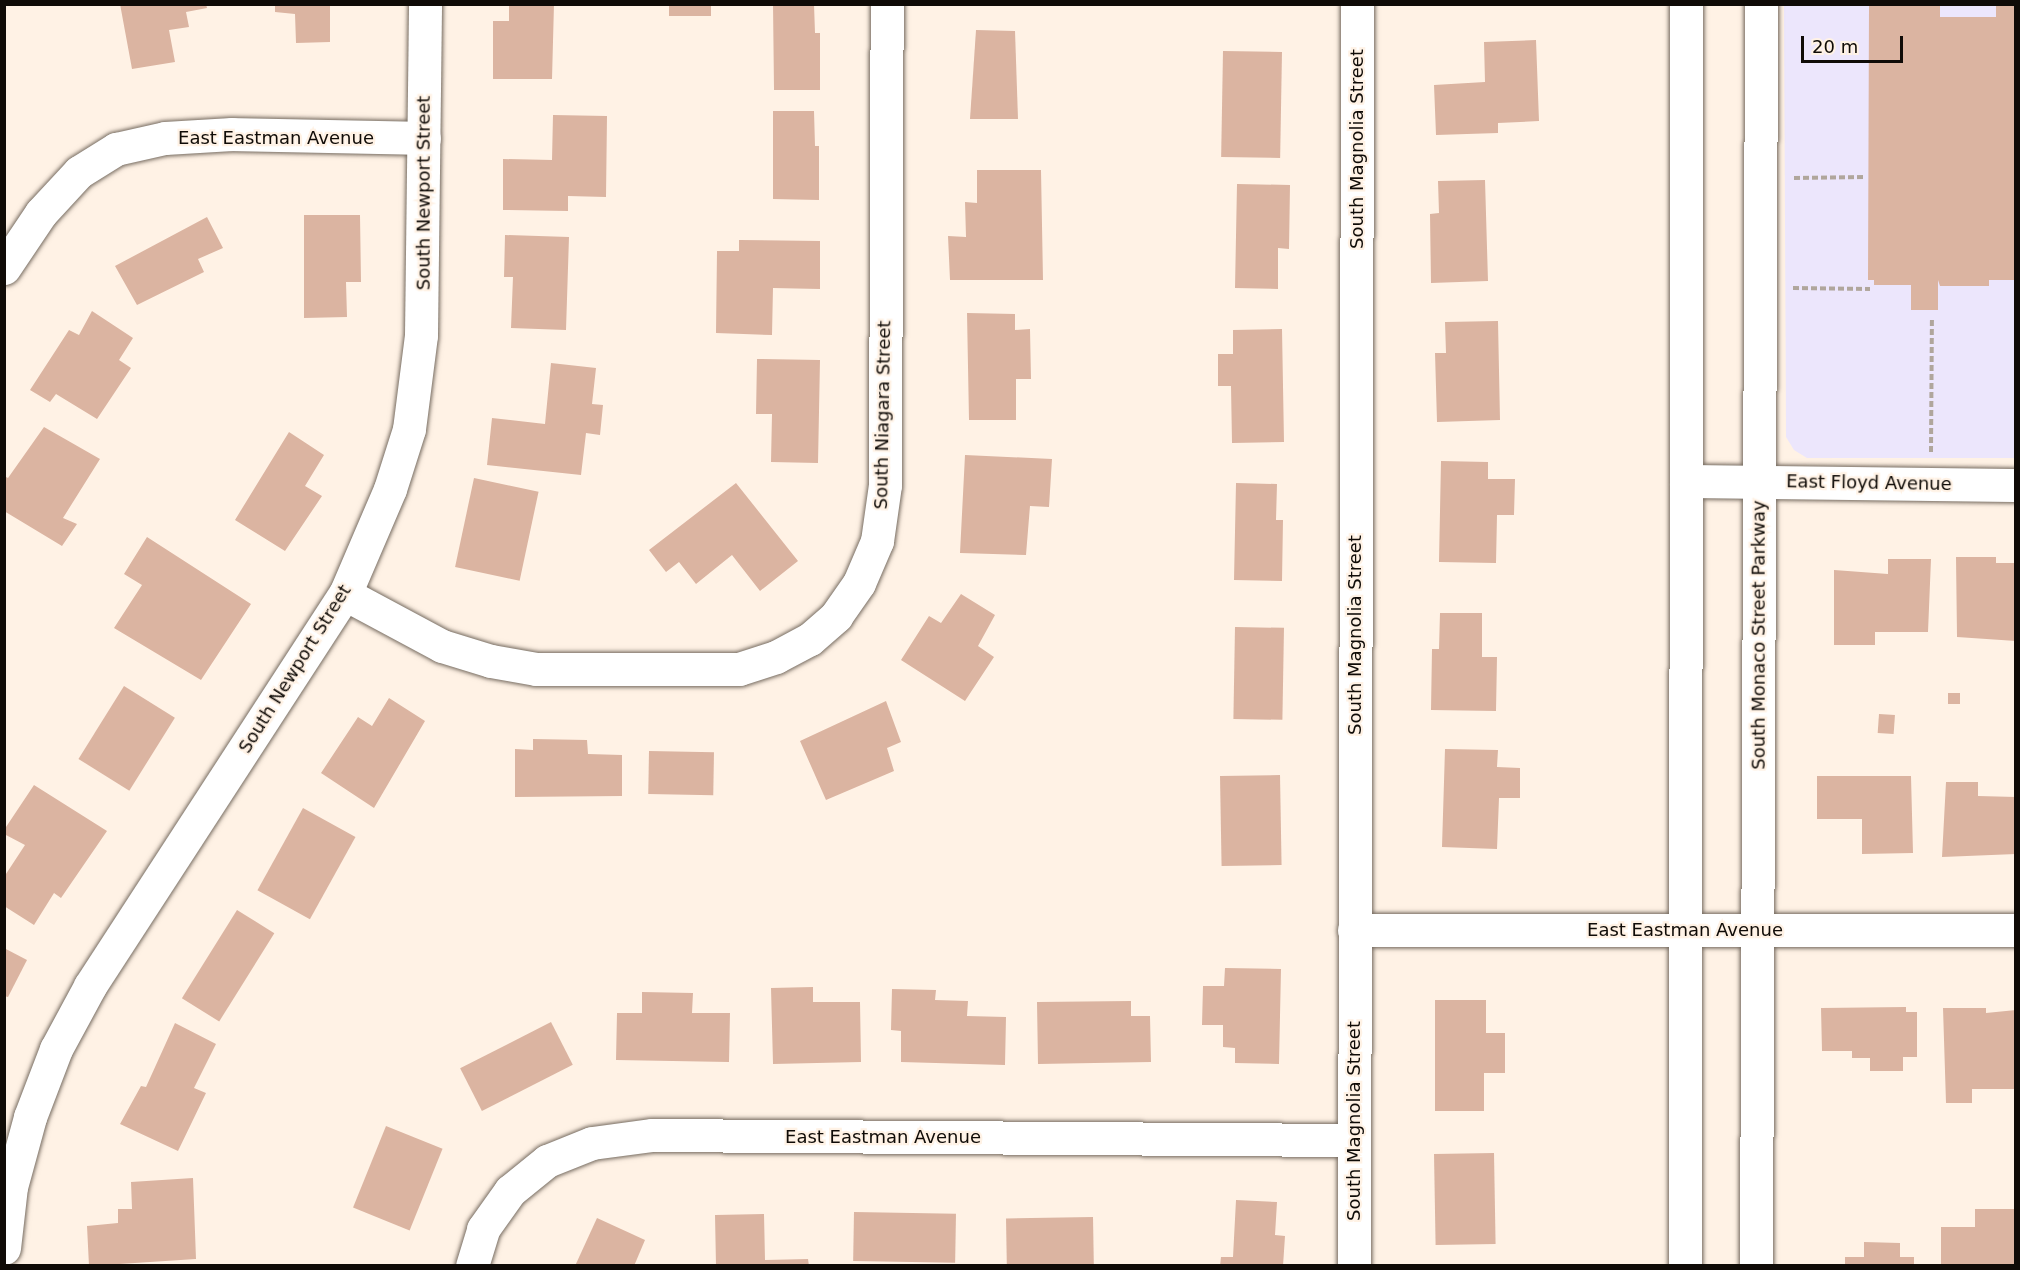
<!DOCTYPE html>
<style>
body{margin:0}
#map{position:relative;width:2020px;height:1270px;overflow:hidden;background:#fff2e5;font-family:"DejaVu Sans",sans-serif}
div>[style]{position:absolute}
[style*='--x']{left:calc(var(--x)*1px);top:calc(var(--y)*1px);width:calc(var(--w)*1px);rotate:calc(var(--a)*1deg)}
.education>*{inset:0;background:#ece6fc}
.building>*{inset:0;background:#dbb4a1;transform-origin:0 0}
.path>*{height:4px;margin-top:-2px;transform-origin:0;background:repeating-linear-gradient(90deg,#b0a69c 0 6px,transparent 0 9px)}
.roads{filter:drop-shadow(0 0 2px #776c61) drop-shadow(0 0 2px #776c61)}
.minor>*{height:33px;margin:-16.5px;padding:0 16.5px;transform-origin:16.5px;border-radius:16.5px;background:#fff}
.secondary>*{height:33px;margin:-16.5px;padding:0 16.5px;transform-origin:16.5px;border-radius:16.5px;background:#fff}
span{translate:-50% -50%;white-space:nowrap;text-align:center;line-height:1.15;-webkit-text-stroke:4.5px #fff2e5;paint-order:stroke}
.street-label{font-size:18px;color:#0f0b07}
.frame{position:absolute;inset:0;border:6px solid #0f0b07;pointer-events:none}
.scale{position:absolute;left:1801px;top:36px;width:102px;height:27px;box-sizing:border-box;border:3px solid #0f0b07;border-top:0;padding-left:8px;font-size:18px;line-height:21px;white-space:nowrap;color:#0f0b07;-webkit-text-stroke:4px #fff2e5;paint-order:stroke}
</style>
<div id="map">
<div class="education">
<i style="clip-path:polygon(1784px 5px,2015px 5px,2015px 458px,1807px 458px,1794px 450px,1786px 437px)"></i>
</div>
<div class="building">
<i style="clip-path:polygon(120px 4px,206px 4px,207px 8px,186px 12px,189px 27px,169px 30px,175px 62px,132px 69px)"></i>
<i style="clip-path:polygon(275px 4px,330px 4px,330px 42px,296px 43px,295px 14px,275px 12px)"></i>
<i style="clip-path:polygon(509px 4px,554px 4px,552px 79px,493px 79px,493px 21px,509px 21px)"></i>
<i style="left:669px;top:4px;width:42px;height:12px"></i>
<i style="clip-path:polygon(773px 4px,814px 4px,815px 33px,820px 33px,820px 90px,774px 90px)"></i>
<i style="clip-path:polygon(1869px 4px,1940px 4px,1940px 17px,1996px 17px,1996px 4px,2016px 4px,2016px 280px,1989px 280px,1989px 286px,1940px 286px,1938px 280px,1938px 310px,1911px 310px,1911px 285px,1874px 285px,1874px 280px,1868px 280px)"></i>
<i style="clip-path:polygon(976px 30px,1015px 31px,1018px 119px,970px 119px)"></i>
<i style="clip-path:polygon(1536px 40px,1539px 121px,1498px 123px,1498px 133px,1436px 135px,1434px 85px,1485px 82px,1484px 42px)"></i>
<i style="left:1223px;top:51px;width:59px;height:106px;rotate:1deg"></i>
<i style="clip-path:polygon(773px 111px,814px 111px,815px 146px,819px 146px,819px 200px,773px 199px)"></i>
<i style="clip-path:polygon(553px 115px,607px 116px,606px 197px,568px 196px,568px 211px,503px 210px,503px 159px,552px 160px)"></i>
<i style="clip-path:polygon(977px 170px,1041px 170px,1043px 280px,950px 280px,948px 236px,966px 237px,965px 202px,977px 203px)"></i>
<i style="clip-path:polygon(1485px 180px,1488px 281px,1431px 283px,1430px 214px,1439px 213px,1438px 181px)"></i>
<i style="clip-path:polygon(1237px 184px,1290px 185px,1289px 249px,1278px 248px,1278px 289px,1235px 288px)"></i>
<i style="clip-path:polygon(304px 215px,360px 215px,361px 282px,346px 282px,347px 317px,304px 318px)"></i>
<i style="clip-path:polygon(207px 217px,223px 248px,198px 259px,204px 272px,137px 305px,115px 266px)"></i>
<i style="clip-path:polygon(505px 235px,569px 237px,566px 330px,511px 328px,513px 277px,504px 277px)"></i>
<i style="clip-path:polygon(739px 240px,820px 241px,820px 289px,773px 288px,772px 335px,716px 333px,717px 251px,739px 251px)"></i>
<i style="clip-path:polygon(92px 311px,133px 338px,119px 360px,131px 368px,97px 419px,56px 394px,50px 402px,30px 390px,69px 330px,79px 335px)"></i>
<i style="clip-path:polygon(967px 313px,1015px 314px,1015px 330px,1030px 329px,1031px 379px,1016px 379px,1016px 420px,969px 420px)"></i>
<i style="clip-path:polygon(1498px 321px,1500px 420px,1437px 422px,1435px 353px,1446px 353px,1445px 322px)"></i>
<i style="clip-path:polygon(1282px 329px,1284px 442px,1232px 443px,1231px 386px,1218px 386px,1218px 354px,1233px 354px,1233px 330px)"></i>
<i style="clip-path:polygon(757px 359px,820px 360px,818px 463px,771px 462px,772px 414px,756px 414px)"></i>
<i style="clip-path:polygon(551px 363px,596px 368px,592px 404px,603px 405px,600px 435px,586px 433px,581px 475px,487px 465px,492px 418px,545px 424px)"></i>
<i style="clip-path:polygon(44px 427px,100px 459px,63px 518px,77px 524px,62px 546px,4px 511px,4px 476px,8px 478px)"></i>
<i style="clip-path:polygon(289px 432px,324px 455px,305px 486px,322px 496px,285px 551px,235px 520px)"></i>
<i style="clip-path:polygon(965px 455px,1052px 459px,1049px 507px,1030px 506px,1026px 555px,960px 553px)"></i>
<i style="clip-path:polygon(1441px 461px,1488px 462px,1488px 479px,1515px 479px,1514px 515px,1497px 515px,1496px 563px,1439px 562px)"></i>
<i style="left:474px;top:478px;width:66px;height:91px;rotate:12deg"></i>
<i style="clip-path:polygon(736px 483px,798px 561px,760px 591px,732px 555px,696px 584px,679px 562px,666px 572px,649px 550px)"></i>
<i style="clip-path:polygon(1236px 483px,1277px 484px,1276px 520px,1283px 520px,1282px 581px,1234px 580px)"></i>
<i style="clip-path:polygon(147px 537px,251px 604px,201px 680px,114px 628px,142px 585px,124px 574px)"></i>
<i style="clip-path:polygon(1956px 557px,1996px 557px,1996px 563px,2016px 563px,2016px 641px,1957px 637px)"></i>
<i style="clip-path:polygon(1888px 559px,1931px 559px,1928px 632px,1875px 632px,1875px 645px,1834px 645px,1834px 570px,1888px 574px)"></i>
<i style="clip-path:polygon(961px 594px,995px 615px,978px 646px,994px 657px,965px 701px,901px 660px,929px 616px,941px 623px)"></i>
<i style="clip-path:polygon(1440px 613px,1482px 613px,1482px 657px,1497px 657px,1496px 711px,1431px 710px,1432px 649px,1439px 649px)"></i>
<i style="left:1235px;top:627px;width:49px;height:92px;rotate:1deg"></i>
<i style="left:124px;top:686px;width:60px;height:86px;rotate:32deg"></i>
<i style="left:1948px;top:693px;width:12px;height:11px"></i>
<i style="clip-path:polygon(389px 698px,425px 721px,374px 808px,321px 773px,358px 717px,372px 726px)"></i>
<i style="clip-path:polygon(886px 701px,901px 742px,887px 748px,894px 771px,826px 800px,800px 741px)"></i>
<i style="left:1879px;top:714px;width:16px;height:19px;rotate:4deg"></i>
<i style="clip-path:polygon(533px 739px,587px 740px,588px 754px,622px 755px,622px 796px,515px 797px,515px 749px,533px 750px)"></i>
<i style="clip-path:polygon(1445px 749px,1498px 750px,1497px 767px,1520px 768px,1520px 798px,1499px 798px,1497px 849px,1442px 847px)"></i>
<i style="left:649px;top:751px;width:65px;height:43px;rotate:1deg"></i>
<i style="left:1280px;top:775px;width:90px;height:60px;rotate:89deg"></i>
<i style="clip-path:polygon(1817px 776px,1911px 776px,1913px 853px,1862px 854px,1862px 819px,1817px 819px)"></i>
<i style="clip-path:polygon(1946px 782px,1978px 782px,1978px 796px,2016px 797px,2016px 854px,1942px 857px)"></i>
<i style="clip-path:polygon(34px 785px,107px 831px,61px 898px,54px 893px,34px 925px,4px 906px,4px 877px,25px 845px,4px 834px,4px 830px)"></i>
<i style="left:303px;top:808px;width:60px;height:94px;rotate:29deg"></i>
<i style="left:237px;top:910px;width:44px;height:104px;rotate:32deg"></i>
<i style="clip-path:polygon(4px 948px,27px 960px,8px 997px,4px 996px)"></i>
<i style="clip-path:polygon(1225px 968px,1281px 969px,1279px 1064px,1235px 1063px,1235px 1048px,1223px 1047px,1223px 1025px,1202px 1025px,1203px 986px,1224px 986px)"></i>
<i style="clip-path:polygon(813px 987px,813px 1002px,860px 1002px,861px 1062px,773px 1064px,771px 988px)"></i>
<i style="clip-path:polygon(892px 989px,936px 990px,935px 1000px,968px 1001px,967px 1016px,1006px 1017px,1005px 1065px,901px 1062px,901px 1031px,891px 1030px)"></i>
<i style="clip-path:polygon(642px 992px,693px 993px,692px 1013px,730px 1013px,729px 1062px,616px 1060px,617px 1013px,642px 1013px)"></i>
<i style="clip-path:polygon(1435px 1000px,1486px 1000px,1486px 1033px,1505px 1033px,1505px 1073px,1484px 1073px,1484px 1111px,1435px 1111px)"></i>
<i style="clip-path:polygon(1131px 1001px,1131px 1016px,1150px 1016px,1151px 1062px,1038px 1064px,1037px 1002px)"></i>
<i style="clip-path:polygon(1906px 1007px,1906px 1012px,1917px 1012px,1917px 1057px,1903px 1057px,1903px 1071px,1870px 1071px,1870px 1058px,1852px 1058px,1852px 1051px,1822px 1051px,1821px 1008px)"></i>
<i style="clip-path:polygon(1943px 1008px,1986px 1008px,1986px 1013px,2016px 1010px,2016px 1089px,1972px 1089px,1972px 1103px,1946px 1103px)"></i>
<i style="left:551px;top:1022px;width:48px;height:102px;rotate:63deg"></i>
<i style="clip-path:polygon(175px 1023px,216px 1044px,194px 1088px,206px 1093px,178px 1151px,120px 1124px,141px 1086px,146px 1087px)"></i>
<i style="left:386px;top:1126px;width:61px;height:88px;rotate:22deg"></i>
<i style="left:1494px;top:1153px;width:91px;height:60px;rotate:89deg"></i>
<i style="clip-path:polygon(193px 1178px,196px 1259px,89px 1266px,87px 1226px,118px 1223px,118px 1209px,132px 1209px,131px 1182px)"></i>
<i style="clip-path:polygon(1236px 1200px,1277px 1202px,1275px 1235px,1285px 1236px,1283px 1266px,1220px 1266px,1221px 1257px,1233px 1257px)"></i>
<i style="clip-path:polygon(1975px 1209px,2016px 1209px,2016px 1266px,1941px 1266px,1941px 1227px,1975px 1227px)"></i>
<i style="left:854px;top:1212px;width:102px;height:49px;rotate:1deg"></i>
<i style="clip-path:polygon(764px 1214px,765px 1260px,808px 1259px,809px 1266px,716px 1266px,715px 1215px)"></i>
<i style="left:1093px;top:1217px;width:49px;height:87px;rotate:89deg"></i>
<i style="clip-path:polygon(597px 1218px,645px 1240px,634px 1266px,575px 1266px)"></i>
<i style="clip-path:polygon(1864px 1242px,1900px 1243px,1900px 1257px,1914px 1257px,1914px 1266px,1845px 1266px,1845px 1257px,1864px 1257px)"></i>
</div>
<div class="path">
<i style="--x:1794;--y:178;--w:71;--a:-0.8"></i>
<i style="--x:1793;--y:288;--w:77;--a:0.7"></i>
<i style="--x:1931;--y:452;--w:134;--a:-89.6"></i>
</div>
<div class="roads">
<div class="minor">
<i style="--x:4;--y:268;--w:66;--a:-56.1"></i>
<i style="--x:41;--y:213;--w:56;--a:-47.2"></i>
<i style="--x:79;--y:172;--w:44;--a:-31.9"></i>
<i style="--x:116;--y:149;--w:50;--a:-12.7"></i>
<i style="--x:165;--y:138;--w:67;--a:-3.4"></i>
<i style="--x:232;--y:134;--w:192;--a:1.2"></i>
<i style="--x:1686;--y:481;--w:330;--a:0.7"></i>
<i style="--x:345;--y:594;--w:110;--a:28.2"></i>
<i style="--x:442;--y:646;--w:51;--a:17"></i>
<i style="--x:491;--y:661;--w:46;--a:10.1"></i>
<i style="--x:536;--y:669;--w:203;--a:0"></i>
<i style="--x:739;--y:669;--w:39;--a:-18"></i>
<i style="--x:776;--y:657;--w:38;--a:-28"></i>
<i style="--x:810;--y:639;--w:35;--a:-41"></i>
<i style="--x:836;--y:616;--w:40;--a:-55.1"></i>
<i style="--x:859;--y:583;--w:46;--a:-66.8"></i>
<i style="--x:877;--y:541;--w:57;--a:-81.9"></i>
<i style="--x:885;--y:485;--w:481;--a:-89.8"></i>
<i style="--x:1354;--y:930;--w:662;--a:0"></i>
<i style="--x:4;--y:1248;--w:61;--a:-83.5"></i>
<i style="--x:11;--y:1187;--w:73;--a:-74.8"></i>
<i style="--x:30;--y:1117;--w:73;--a:-69.1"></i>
<i style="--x:56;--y:1049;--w:72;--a:-61.6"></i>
<i style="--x:90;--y:986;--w:468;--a:-57"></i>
<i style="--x:345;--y:594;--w:114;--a:-66.8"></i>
<i style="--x:390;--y:489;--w:63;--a:-72.4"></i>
<i style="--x:409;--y:429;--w:95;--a:-82.7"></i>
<i style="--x:421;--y:335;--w:331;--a:-89.3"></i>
<i style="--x:472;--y:1266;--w:39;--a:-73"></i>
<i style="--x:483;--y:1229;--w:47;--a:-54.6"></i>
<i style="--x:510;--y:1191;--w:48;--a:-39"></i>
<i style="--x:547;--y:1161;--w:48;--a:-21.8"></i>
<i style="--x:592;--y:1143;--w:61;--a:-7.6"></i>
<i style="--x:652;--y:1135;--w:702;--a:0.41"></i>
<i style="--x:1354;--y:1266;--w:1262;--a:-89.86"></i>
</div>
<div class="secondary">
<i style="--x:1685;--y:1266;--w:1262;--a:-89.95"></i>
<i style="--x:1756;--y:1266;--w:1262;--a:-89.77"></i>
</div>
</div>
<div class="street-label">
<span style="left:276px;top:138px">East Eastman Avenue</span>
<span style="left:1357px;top:149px;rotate:-90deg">South Magnolia Street</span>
<span style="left:424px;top:193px;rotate:-90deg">South Newport Street</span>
<span style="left:883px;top:415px;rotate:-89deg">South Niagara Street</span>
<span style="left:1869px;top:483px;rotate:1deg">East Floyd Avenue</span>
<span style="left:1355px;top:635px;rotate:-90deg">South Magnolia Street</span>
<span style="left:1759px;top:635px;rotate:-90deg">South Monaco Street Parkway</span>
<span style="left:295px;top:669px;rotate:-58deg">South Newport Street</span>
<span style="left:1685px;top:930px">East Eastman Avenue</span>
<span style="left:1354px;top:1121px;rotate:-90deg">South Magnolia Street</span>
<span style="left:883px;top:1137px">East Eastman Avenue</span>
</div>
<div class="frame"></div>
<div class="scale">20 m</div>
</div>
